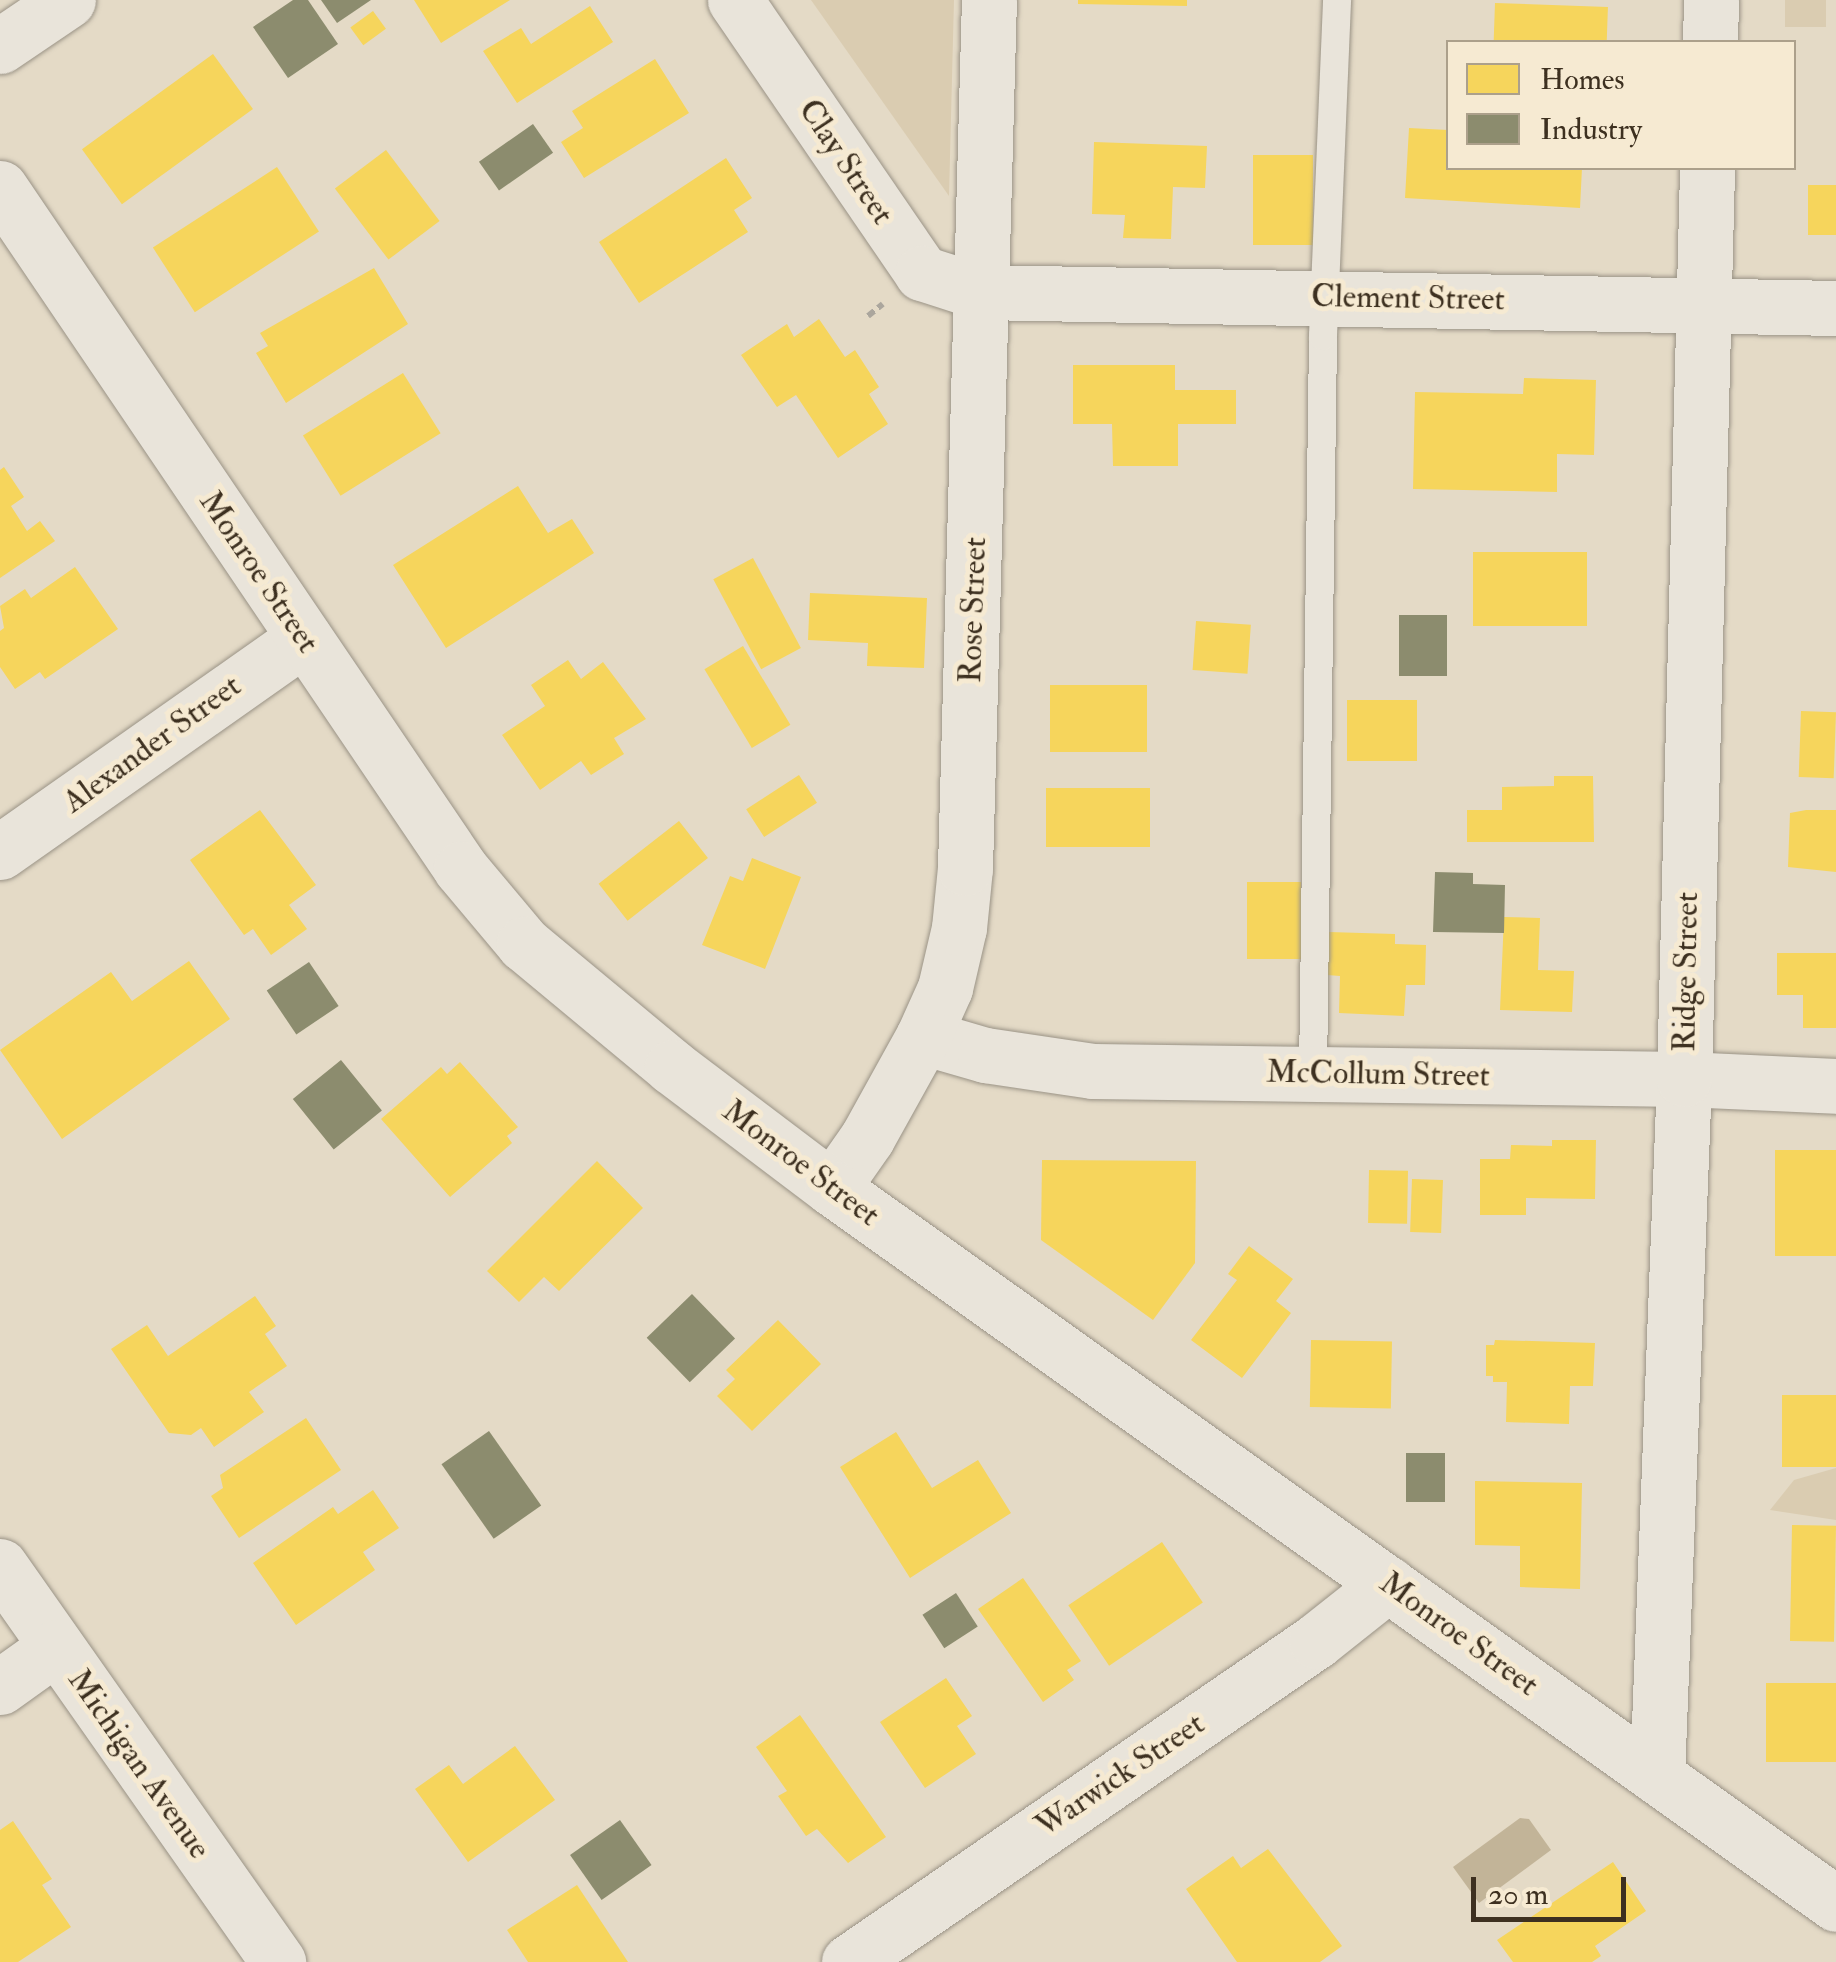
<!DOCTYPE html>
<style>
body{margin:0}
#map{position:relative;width:1836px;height:1962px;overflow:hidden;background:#e4dac6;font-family:"IM FELL Double Pica",serif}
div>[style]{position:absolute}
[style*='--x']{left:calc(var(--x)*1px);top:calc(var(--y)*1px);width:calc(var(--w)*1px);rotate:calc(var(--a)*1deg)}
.green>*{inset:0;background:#daccb1;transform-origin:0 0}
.water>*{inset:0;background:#c2b498}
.homes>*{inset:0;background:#f6d55c;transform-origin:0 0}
.industry>*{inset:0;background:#8c8c6e;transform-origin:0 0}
.path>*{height:6px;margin-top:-3px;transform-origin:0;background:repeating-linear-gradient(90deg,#aba69d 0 8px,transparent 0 13px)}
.roads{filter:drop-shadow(0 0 2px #9a9386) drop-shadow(0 0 2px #9a9386)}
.service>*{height:28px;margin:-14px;padding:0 14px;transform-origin:14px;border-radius:14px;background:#e9e4da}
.minor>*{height:55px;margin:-27.5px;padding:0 27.5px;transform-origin:27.5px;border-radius:27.5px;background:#e9e4da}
.tertiary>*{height:55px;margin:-27.5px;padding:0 27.5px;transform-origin:27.5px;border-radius:27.5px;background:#e9e4da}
.secondary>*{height:55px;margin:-27.5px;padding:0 27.5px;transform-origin:27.5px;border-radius:27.5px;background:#e9e4da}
span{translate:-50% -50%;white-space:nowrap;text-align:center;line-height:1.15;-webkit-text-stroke:10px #f6ead2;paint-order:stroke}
.street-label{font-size:32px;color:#3d3020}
.legend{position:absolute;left:1446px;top:40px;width:350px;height:130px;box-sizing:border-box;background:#f6ead2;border:2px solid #aca08b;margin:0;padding:12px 18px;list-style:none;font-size:30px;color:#3d3020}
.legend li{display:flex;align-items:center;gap:20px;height:50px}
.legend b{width:50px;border:2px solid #aca08b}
.scale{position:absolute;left:1471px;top:1877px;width:155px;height:45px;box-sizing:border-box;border:5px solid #3d3020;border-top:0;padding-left:12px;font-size:30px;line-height:35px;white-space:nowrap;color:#3d3020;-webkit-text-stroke:8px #f6ead2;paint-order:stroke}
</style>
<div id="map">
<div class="green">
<i style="clip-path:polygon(811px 0,954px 0,949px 196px)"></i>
<i style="left:1785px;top:0;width:41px;height:27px"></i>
<i style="clip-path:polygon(1836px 1468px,1836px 1520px,1770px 1510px,1794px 1480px)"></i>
</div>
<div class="water">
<i style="clip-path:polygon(1520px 1818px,1529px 1819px,1551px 1850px,1479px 1903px,1453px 1867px)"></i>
</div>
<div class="homes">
<i style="clip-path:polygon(414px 0,510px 0,441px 43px)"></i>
<i style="clip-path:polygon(1078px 0,1187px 0,1187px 6px,1078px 4px)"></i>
<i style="left:1495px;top:3px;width:113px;height:39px;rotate:2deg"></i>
<i style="clip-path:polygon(590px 6px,613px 42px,517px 103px,483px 51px,521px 28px,531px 44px)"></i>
<i style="left:373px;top:11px;width:22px;height:28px;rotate:54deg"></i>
<i style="left:213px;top:54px;width:68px;height:162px;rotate:54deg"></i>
<i style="clip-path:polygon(655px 59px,689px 113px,584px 178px,561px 142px,583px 128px,572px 111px)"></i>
<i style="clip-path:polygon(1409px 128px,1448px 130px,1448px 168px,1582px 168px,1580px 208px,1405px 198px)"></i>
<i style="clip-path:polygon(1094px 142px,1207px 146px,1205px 188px,1173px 187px,1171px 239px,1123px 238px,1125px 215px,1092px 214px)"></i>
<i style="left:386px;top:150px;width:89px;height:64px;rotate:53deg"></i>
<i style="left:1253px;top:155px;width:60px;height:90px"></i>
<i style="clip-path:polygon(726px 158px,752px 198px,734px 210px,748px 232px,639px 303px,599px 242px)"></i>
<i style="left:277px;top:167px;width:77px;height:148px;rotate:57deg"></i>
<i style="left:1808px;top:185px;width:28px;height:50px"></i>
<i style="clip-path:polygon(374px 268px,408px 324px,286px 403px,256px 353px,268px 346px,260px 333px)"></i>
<i style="clip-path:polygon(819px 319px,845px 357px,855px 350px,879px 387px,869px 394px,888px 424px,838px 458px,796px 395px,777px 407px,741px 355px,787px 324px,794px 337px)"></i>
<i style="clip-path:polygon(1073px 365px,1175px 365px,1175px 390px,1236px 390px,1236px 424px,1178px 424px,1178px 466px,1113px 466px,1112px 424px,1073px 424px)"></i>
<i style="left:403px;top:373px;width:71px;height:118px;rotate:58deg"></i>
<i style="clip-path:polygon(1524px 378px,1596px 380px,1594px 455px,1557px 454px,1557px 492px,1413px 489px,1415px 392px,1523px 394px)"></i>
<i style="clip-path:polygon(4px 467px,24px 497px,11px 506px,27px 531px,40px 521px,55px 541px,0 578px,0 470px)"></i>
<i style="clip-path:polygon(518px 486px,548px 533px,572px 519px,594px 553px,446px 648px,393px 565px)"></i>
<i style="left:1473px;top:552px;width:114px;height:74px"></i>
<i style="left:753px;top:558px;width:102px;height:45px;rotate:62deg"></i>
<i style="clip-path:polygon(75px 567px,118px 629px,45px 679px,40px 672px,15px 689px,0 667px,0 631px,4px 628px,0 606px,25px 589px,31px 598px)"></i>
<i style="clip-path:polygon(810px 593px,927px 598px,924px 668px,867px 666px,868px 643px,808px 640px)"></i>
<i style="left:1196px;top:621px;width:55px;height:49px;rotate:4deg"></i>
<i style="left:743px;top:646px;width:92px;height:45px;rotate:59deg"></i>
<i style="clip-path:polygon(568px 660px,581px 679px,603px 662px,646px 719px,614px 738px,624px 754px,591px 775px,581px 761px,540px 790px,502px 735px,545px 706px,531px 685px)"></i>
<i style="left:1050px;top:685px;width:97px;height:67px"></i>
<i style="left:1347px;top:700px;width:70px;height:61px"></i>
<i style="left:1801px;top:711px;width:35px;height:66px;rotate:2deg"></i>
<i style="left:799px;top:775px;width:33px;height:63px;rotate:57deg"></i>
<i style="clip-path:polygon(1554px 776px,1593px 776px,1594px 842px,1467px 842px,1467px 810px,1502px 810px,1502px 787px,1554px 786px)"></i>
<i style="left:1046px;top:788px;width:104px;height:59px"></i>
<i style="clip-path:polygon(260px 810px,316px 885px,289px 905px,307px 929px,271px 955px,253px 929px,244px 935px,190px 860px)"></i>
<i style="clip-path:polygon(1806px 810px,1836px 810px,1836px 872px,1788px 867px,1790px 813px)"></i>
<i style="left:679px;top:821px;width:47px;height:102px;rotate:52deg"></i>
<i style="clip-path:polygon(752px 858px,801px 877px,765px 969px,702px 945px,730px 876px,743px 881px)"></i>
<i style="left:1247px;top:882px;width:54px;height:77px"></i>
<i style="clip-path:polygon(1504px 917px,1540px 918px,1538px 970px,1574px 971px,1572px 1012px,1500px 1010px)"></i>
<i style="clip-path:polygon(1329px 932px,1395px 934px,1395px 944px,1426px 945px,1425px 985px,1406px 985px,1404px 1016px,1339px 1013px,1340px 976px,1327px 975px)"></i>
<i style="clip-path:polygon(1777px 953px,1836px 953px,1836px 1028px,1803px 1028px,1803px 995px,1777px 995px)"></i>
<i style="clip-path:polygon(189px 961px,230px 1019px,62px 1139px,0 1050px,111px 972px,132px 1001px)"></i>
<i style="clip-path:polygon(460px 1062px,518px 1127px,507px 1136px,512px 1143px,450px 1197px,381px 1119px,441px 1067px,447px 1074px)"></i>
<i style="clip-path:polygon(1552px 1140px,1596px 1140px,1595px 1199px,1526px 1198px,1526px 1215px,1480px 1215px,1480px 1159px,1510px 1159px,1511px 1145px,1552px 1146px)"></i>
<i style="left:1775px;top:1150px;width:61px;height:106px"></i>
<i style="clip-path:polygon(1042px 1160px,1196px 1161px,1195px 1263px,1153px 1320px,1041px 1240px)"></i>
<i style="clip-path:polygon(597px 1161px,643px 1208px,559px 1291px,544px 1277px,519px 1302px,487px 1271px)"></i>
<i style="left:1369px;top:1170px;width:39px;height:53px;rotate:1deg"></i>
<i style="left:1412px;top:1179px;width:31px;height:53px;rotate:2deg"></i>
<i style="clip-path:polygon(1249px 1246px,1293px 1279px,1276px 1301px,1291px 1313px,1242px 1378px,1191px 1340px,1237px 1280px,1228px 1274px)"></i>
<i style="clip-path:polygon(255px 1296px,276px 1326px,265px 1334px,287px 1366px,249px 1392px,264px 1412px,214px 1447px,201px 1428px,191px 1435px,169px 1433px,111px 1349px,147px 1325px,168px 1356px)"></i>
<i style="clip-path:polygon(778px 1320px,821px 1364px,752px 1431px,717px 1396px,735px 1379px,726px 1370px)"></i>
<i style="left:1311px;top:1340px;width:81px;height:67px;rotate:1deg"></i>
<i style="clip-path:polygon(1495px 1340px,1595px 1343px,1593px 1386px,1570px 1386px,1569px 1424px,1506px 1422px,1507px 1382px,1493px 1382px,1493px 1376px,1486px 1376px,1486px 1345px,1494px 1345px)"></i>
<i style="left:1782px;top:1395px;width:54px;height:72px"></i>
<i style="clip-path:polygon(306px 1418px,341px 1470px,239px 1538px,211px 1496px,223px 1488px,220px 1475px)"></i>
<i style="clip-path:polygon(896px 1432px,932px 1488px,978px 1460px,1011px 1513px,910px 1578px,840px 1467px)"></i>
<i style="clip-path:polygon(1475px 1481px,1582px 1483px,1580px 1589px,1520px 1587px,1520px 1546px,1475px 1545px)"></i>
<i style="clip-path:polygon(373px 1490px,399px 1528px,363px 1552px,375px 1570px,296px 1625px,253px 1563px,333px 1507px,338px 1514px)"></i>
<i style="left:1792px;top:1525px;width:44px;height:116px;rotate:1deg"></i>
<i style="left:1162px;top:1542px;width:73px;height:113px;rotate:56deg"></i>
<i style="clip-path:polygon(1023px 1578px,1081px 1661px,1067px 1670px,1074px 1680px,1043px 1702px,978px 1609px)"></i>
<i style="clip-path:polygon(946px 1678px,972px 1716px,957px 1726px,976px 1754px,925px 1788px,880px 1722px)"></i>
<i style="left:1766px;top:1683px;width:70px;height:79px"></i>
<i style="clip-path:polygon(800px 1715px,886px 1837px,848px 1863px,817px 1829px,806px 1836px,778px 1796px,787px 1791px,756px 1747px)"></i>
<i style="clip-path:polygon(515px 1746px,555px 1800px,468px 1862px,415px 1789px,449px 1765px,463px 1784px)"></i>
<i style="clip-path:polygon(13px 1821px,52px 1879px,42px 1885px,71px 1927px,18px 1962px,0 1962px,0 1830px)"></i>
<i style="clip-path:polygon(1268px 1849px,1342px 1946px,1320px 1962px,1237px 1962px,1186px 1889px,1233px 1856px,1241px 1868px)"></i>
<i style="clip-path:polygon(1613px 1862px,1646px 1911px,1595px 1946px,1601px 1956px,1592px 1962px,1513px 1962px,1497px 1940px)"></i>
<i style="clip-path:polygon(577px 1885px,628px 1962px,528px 1962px,507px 1930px)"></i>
</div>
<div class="industry">
<i style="clip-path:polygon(293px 0,308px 0,338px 44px,288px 78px,253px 27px)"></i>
<i style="clip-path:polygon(321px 0,371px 0,337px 23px)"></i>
<i style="left:533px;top:124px;width:35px;height:66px;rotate:55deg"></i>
<i style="left:1399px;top:615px;width:48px;height:61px"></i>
<i style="clip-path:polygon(1435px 872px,1473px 873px,1473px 884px,1505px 885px,1504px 933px,1433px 932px)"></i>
<i style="left:309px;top:962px;width:53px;height:51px;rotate:56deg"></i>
<i style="left:341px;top:1060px;width:65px;height:62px;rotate:51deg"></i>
<i style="left:692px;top:1294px;width:62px;height:63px;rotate:46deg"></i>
<i style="left:489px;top:1431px;width:91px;height:58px;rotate:55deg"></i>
<i style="left:1406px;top:1453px;width:39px;height:49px"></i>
<i style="left:956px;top:1593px;width:40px;height:40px;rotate:57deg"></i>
<i style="left:620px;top:1820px;width:55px;height:61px;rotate:55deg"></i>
</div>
<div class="path">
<i style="--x:868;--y:316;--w:19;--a:-39"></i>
</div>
<div class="roads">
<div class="service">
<i style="--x:1313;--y:1073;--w:737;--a:-89.22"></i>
<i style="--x:1323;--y:336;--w:336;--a:-87.6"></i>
</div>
<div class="minor">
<i style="--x:735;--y:0;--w:331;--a:55.6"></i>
<i style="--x:922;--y:273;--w:62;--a:17.9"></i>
<i style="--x:981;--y:292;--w:855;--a:1.07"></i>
<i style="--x:1710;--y:42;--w:42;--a:-88.6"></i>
<i style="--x:0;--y:46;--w:82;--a:-34.1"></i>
<i style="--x:0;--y:852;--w:372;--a:-35.1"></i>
<i style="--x:923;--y:1037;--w:65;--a:16.2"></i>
<i style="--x:985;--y:1055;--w:109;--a:8.4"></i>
<i style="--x:1093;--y:1071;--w:591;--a:0.78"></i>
<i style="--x:1684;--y:1079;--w:152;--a:2.6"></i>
<i style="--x:0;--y:1566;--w:484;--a:54.9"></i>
<i style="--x:0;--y:1687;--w:69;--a:-35.5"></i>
<i style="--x:1657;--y:1776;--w:698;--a:-87.78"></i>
<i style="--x:1684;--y:1079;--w:911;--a:-88.55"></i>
<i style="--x:849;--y:1962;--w:567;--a:-34.5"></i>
<i style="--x:1316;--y:1641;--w:92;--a:-38.4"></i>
</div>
<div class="tertiary">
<i style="--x:832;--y:1188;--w:61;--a:-55"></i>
<i style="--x:867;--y:1138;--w:115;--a:-61"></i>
<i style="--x:923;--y:1037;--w:54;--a:-65.8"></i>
<i style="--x:945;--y:988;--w:62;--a:-76.9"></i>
<i style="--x:959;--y:928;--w:60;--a:-84.3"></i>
<i style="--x:965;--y:868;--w:868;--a:-88.42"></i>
</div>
<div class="secondary">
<i style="--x:0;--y:188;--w:822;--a:55.9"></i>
<i style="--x:461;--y:869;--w:98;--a:50"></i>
<i style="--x:524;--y:944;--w:192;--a:39.7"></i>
<i style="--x:672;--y:1067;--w:201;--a:37.1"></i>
<i style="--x:832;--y:1188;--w:1233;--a:35.49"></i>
</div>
</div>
<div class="street-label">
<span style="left:846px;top:162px;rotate:56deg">Clay Street</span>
<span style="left:1408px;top:298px;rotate:1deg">Clement Street</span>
<span style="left:259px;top:572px;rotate:56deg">Monroe Street</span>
<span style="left:973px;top:610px;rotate:-88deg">Rose Street</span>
<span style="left:152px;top:744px;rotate:-36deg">Alexander Street</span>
<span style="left:1686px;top:972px;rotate:-89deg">Ridge Street</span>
<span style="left:1378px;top:1074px;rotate:1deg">McCollum Street</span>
<span style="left:801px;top:1163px;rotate:37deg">Monroe Street</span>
<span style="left:1459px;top:1634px;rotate:36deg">Monroe Street</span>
<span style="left:139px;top:1764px;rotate:55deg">Michigan Avenue</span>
<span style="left:1120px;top:1775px;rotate:-34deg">Warwick Street</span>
</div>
<ul class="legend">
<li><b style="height:28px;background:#f6d55c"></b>Homes</li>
<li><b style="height:28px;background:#8c8c6e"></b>Industry</li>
</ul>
<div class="scale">20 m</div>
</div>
